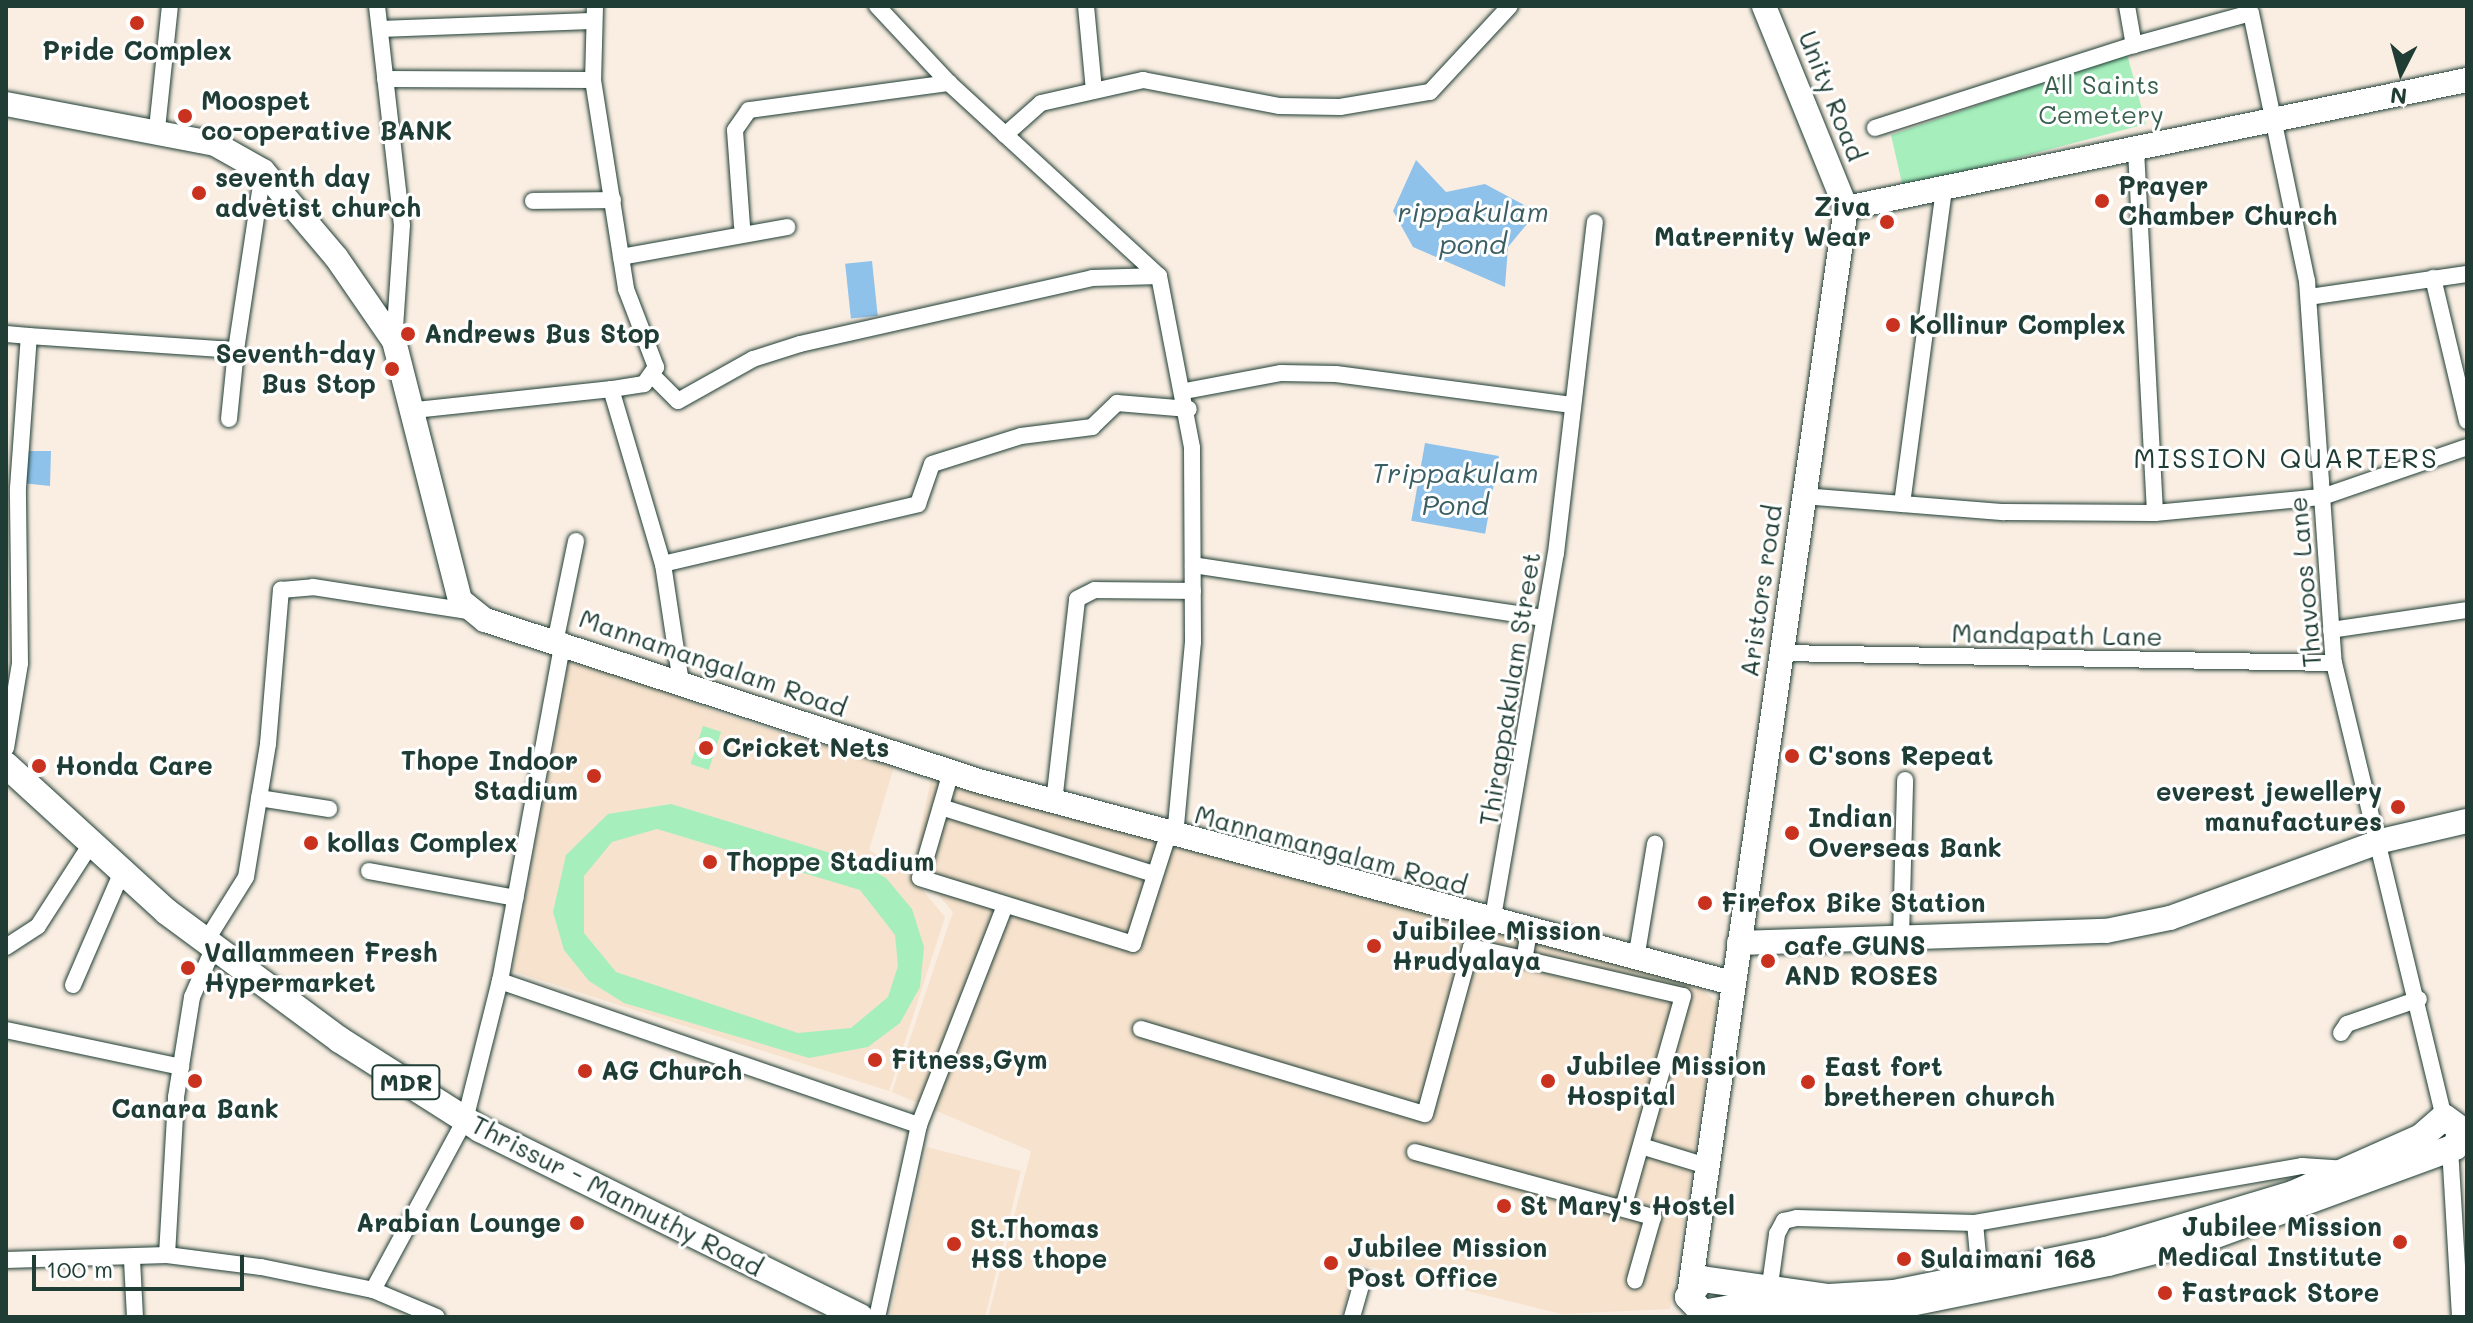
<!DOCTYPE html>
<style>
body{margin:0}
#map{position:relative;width:2473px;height:1323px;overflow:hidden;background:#faeee2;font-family:Mali,sans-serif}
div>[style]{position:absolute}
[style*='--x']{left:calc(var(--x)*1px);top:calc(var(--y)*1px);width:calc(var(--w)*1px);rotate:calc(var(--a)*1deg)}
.built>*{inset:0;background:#f6e2cd}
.green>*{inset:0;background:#a6efbd;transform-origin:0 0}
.water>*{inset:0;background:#8ec2eb;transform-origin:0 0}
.roads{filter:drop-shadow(0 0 2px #1f3d34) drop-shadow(0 0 2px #1f3d34)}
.street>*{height:16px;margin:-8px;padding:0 8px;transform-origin:8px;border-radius:8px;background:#fff}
.secondary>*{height:24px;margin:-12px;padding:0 12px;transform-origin:12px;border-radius:12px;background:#fff}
.primary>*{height:26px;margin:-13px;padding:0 13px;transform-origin:13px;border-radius:13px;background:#fff}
.dots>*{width:22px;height:22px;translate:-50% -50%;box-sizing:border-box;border:4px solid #fff;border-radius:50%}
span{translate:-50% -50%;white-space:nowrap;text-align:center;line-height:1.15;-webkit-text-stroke:6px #fff;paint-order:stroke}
.shield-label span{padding:2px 6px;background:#fff;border:2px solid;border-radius:6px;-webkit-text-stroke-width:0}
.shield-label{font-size:24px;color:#1f3d34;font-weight:700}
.poi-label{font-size:26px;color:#1f3d34;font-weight:700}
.left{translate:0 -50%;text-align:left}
.right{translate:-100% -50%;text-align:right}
.park-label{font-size:26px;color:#3a614f}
.street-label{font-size:26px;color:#1f3d34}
.water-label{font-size:28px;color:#3b5e62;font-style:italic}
.neighbourhood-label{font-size:28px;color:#1f3d34;letter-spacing:2px}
.frame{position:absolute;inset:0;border:8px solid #1f3d34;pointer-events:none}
.north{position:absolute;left:2361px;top:32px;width:80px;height:80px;-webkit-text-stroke:6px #fff;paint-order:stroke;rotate:186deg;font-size:22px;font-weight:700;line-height:32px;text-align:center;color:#1f3d34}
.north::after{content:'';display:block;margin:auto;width:28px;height:36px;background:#1f3d34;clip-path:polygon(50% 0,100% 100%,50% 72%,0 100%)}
.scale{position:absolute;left:32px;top:1255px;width:212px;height:36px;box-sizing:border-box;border:4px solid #1f3d34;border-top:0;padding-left:10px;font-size:24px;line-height:28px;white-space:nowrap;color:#1f3d34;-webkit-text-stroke:6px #fff;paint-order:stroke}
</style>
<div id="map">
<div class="built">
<i style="clip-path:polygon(570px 654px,730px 717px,894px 767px,869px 850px,909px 874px,945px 917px,889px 1091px,512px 971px)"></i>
<i style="clip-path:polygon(931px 779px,1699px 986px,1717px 1003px,1670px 1309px,1561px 1314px,1359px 1264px,1340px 1317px,988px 1317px,1031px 1151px,892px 1092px,953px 912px,913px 865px)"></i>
<i style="clip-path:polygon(927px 1147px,1021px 1171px,985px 1317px,890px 1317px)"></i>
</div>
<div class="green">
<i style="clip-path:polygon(2127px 54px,2146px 124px,1903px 188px,1891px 135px)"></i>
<i style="left:703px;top:726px;width:19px;height:40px;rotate:18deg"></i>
<i style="clip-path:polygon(evenodd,671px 804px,853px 860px,886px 878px,912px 909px,924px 947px,920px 987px,900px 1023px,868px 1047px,809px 1058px,624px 1003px,589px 981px,564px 950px,553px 912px,566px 855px,608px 814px,671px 804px,657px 829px,860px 890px,895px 935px,898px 966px,888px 997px,851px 1028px,798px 1033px,616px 972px,584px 933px,584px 876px,612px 842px,657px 829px)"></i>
</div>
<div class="water">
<i style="clip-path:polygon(1416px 160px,1446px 192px,1485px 184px,1537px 212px,1508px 247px,1505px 287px,1413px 247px,1393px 211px)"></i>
<i style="left:872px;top:261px;width:55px;height:27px;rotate:84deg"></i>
<i style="left:1425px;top:443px;width:75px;height:79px;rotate:10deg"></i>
<i style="clip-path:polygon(26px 451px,51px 451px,50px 486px,22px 483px)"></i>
</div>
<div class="roads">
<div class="street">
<i style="--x:377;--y:6;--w:220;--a:83.5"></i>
<i style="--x:402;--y:225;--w:116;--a:93.9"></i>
<i style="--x:595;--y:6;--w:74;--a:91.5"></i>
<i style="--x:593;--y:80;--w:212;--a:81"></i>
<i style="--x:626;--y:289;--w:84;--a:69"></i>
<i style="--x:656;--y:367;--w:21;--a:125"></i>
<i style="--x:644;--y:384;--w:33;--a:171"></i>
<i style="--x:877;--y:6;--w:105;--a:46.9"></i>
<i style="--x:949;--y:83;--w:285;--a:42.6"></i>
<i style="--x:1159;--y:276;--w:175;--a:79.1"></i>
<i style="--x:1192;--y:448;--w:194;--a:89.7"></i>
<i style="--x:1193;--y:642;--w:196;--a:95.3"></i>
<i style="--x:1086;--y:6;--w:84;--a:84.6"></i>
<i style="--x:2127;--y:6;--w:40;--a:80"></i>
<i style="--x:2134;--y:45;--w:121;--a:-15.3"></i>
<i style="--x:2251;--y:13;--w:274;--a:78.2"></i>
<i style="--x:2307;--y:281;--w:383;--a:86"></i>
<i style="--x:2334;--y:663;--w:467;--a:76.4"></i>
<i style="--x:380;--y:29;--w:211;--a:-2.2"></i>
<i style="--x:385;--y:79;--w:208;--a:0.3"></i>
<i style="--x:1875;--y:128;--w:272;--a:-17.8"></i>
<i style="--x:157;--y:129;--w:124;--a:-84"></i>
<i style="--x:1005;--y:135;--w:48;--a:-41.6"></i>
<i style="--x:1041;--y:103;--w:105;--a:-12.7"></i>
<i style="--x:1143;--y:80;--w:138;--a:10.8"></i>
<i style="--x:1279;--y:106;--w:61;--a:0.9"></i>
<i style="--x:1340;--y:107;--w:91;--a:-9.5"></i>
<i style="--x:1430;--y:92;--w:117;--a:-47.1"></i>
<i style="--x:2136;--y:150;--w:363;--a:87"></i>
<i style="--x:533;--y:201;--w:80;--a:-0.7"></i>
<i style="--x:742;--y:226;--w:96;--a:-94.2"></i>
<i style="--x:735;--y:130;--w:24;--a:-55"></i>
<i style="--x:749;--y:110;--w:202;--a:-7.7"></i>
<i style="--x:621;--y:257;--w:169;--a:-10.2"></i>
<i style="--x:2433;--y:278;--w:147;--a:76.6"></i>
<i style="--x:2309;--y:297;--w:160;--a:-8.3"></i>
<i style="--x:6;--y:334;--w:23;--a:5"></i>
<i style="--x:653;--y:376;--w:35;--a:45"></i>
<i style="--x:678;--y:401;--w:86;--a:-29.2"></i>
<i style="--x:753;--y:359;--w:49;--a:-17.7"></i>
<i style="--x:800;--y:344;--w:299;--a:-12.7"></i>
<i style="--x:1092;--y:278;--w:67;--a:-1.7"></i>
<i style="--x:1185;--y:391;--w:98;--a:-10.6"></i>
<i style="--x:1281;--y:373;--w:55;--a:1"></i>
<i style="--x:1336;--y:374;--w:236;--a:7.5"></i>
<i style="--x:415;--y:410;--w:197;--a:-6.1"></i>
<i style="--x:611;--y:389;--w:183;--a:73.5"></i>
<i style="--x:663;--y:564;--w:120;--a:81.4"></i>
<i style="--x:229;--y:419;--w:69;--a:-84.2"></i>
<i style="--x:1803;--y:496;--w:202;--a:4.6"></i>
<i style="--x:2004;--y:512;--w:151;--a:0.4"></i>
<i style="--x:2155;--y:513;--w:168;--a:-5.5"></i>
<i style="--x:2322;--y:497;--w:153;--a:-19"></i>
<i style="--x:1902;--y:504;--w:318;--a:-82.4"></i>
<i style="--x:663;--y:564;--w:262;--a:-13.2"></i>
<i style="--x:918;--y:504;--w:42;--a:-70.7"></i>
<i style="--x:932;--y:464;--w:93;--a:-17.5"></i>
<i style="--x:1021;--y:436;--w:72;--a:-7.2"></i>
<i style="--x:1092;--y:427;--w:35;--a:-44"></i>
<i style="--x:1117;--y:403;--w:72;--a:4.8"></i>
<i style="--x:1193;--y:565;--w:355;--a:8.6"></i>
<i style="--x:2331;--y:630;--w:137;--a:-8.4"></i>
<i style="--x:556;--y:638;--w:99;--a:-78.3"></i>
<i style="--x:1781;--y:653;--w:553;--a:1.04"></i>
<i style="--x:6;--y:748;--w:86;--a:-80.6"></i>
<i style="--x:20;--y:663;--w:175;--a:-90.7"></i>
<i style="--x:18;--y:488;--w:152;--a:-85.9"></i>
<i style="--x:29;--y:336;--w:207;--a:3.9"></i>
<i style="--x:236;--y:350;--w:181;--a:-81.4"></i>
<i style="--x:951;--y:772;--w:110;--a:106.3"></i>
<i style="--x:920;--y:878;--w:223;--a:17.2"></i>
<i style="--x:1133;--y:944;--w:114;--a:-72.2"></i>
<i style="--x:259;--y:798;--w:71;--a:8.9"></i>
<i style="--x:1054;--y:802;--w:204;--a:-83.5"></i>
<i style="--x:1077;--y:599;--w:20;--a:-27"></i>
<i style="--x:1095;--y:590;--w:98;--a:0.6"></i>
<i style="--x:941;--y:807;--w:223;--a:17.5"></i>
<i style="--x:369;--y:871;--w:149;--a:10.4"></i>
<i style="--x:1492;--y:923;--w:375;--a:-80.2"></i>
<i style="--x:1556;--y:553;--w:333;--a:-83.3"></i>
<i style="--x:1529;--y:932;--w:27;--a:100"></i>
<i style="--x:1524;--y:959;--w:163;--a:13.1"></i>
<i style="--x:1683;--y:996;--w:220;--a:105.8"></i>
<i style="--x:1901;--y:938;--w:158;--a:-88.5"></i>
<i style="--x:206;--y:941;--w:75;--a:-58"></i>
<i style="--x:246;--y:877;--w:135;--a:-80.6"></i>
<i style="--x:268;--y:744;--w:155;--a:-85.2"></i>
<i style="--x:281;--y:590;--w:32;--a:-5"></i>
<i style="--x:313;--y:587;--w:157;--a:8.8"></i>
<i style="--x:6;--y:947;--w:38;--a:-33"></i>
<i style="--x:38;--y:926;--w:94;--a:-57.2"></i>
<i style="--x:1636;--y:959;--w:117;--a:-80.6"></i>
<i style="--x:500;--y:981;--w:443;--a:19"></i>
<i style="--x:919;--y:1125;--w:197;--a:102.3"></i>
<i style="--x:73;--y:985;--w:121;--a:-66.6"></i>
<i style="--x:1141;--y:1029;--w:296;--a:16.7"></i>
<i style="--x:1425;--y:1114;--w:173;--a:-74.6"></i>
<i style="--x:1471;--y:947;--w:54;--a:12.8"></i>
<i style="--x:6;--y:1030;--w:179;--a:11.9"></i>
<i style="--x:2341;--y:1033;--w:11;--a:-56"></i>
<i style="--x:2347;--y:1024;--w:76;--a:-19.1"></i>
<i style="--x:919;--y:1125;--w:235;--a:-68.6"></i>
<i style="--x:1641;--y:1146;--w:69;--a:16.9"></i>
<i style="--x:2450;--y:1148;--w:169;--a:86.6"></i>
<i style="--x:1415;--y:1152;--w:247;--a:15.3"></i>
<i style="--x:1653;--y:1217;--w:66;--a:105.9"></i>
<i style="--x:1975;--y:1223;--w:332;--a:-9.9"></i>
<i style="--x:2302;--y:1166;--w:45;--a:3.8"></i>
<i style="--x:167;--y:1255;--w:158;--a:-86.7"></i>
<i style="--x:176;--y:1097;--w:101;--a:-80.9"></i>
<i style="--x:192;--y:997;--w:55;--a:-66.3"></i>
<i style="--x:6;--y:1260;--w:161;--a:-1.8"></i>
<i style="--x:167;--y:1255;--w:95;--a:7.3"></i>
<i style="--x:261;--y:1267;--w:114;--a:11.6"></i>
<i style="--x:373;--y:1290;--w:69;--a:22.9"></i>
<i style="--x:132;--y:1260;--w:57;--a:87"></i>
<i style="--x:373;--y:1290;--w:193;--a:-61.6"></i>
<i style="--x:465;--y:1120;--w:143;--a:-75.9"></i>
<i style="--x:500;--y:981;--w:346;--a:-79.5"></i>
<i style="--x:1769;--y:1292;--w:59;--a:-82.1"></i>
<i style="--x:1777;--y:1234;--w:15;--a:-62"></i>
<i style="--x:1784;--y:1221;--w:13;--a:-13"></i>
<i style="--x:1797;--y:1218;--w:178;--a:1.6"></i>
<i style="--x:1975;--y:1223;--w:54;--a:84.7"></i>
<i style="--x:1352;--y:1317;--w:40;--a:-74"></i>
</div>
<div class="secondary">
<i style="--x:6;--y:104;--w:213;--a:10.8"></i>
<i style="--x:215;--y:144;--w:55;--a:29.4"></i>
<i style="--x:263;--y:171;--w:113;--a:49.7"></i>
<i style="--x:336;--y:257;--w:102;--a:55.4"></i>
<i style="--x:394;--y:341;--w:267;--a:75.7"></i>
<i style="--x:460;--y:600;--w:32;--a:39"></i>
<i style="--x:485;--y:620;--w:520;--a:18.05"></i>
<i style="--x:979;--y:781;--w:780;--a:15.02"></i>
<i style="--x:1846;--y:208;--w:634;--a:-11.65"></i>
<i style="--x:1739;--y:943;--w:367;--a:-1.9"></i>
<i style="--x:2106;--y:931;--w:65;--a:-11.5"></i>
<i style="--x:2170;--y:918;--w:225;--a:-20"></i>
<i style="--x:2381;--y:841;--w:88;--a:-13.1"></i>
<i style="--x:1690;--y:1288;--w:1091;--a:-81.78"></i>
<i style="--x:1846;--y:208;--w:218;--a:-112.1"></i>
</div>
<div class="primary">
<i style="--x:6;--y:765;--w:218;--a:42.4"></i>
<i style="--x:167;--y:912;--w:215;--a:36.5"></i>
<i style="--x:340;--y:1040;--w:166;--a:32.4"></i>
<i style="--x:480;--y:1129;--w:424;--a:26.3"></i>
<i style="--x:2444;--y:1117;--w:22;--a:36"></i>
<i style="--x:2462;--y:1130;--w:18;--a:112"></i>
<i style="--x:2455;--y:1147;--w:258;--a:159.8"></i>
<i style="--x:2213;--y:1236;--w:108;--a:165.6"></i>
<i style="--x:2108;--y:1263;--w:215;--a:168.5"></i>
<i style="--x:1897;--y:1306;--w:69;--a:175.9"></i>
<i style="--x:1828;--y:1311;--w:75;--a:-174.7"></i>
<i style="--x:1753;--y:1304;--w:51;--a:169.8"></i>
<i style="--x:1703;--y:1313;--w:22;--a:-133"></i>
<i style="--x:1688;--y:1297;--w:23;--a:-52"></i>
<i style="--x:1702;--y:1279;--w:128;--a:8.1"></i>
<i style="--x:1829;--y:1297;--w:65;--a:-3.5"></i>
<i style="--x:1894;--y:1293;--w:216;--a:-11.5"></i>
<i style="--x:2106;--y:1250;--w:195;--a:-16.7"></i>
<i style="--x:2293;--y:1194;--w:140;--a:-24"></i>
<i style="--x:2421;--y:1137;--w:30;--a:-41"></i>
</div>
</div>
<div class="dots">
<i style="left:137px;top:23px;background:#c8321e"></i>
<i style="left:185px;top:116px;background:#c8321e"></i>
<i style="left:199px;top:193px;background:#c8321e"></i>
<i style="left:2102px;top:201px;background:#c8321e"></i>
<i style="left:1887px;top:222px;background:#c8321e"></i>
<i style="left:1893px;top:325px;background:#c8321e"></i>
<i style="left:408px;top:334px;background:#c8321e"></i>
<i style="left:392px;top:369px;background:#c8321e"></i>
<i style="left:706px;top:748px;background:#c8321e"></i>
<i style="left:1792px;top:756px;background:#c8321e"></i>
<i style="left:39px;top:766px;background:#c8321e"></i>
<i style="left:594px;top:776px;background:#c8321e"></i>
<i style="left:2398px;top:807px;background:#c8321e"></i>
<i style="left:1792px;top:833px;background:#c8321e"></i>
<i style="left:311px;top:843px;background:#c8321e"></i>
<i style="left:710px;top:862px;background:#c8321e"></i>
<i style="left:1705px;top:903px;background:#c8321e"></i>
<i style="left:1374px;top:946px;background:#c8321e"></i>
<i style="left:1768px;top:961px;background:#c8321e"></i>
<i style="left:188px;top:968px;background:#c8321e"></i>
<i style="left:875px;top:1060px;background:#c8321e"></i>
<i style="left:585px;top:1071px;background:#c8321e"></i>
<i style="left:195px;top:1081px;background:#c8321e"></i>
<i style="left:1548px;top:1081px;background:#c8321e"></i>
<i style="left:1808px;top:1082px;background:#c8321e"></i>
<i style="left:1504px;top:1206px;background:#c8321e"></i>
<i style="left:577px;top:1223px;background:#c8321e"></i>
<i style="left:2400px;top:1242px;background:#c8321e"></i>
<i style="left:954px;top:1244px;background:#c8321e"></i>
<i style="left:1904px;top:1259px;background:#c8321e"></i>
<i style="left:1331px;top:1263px;background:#c8321e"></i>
<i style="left:2165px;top:1293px;background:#c8321e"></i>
</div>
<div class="shield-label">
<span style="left:406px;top:1082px">MDR</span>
</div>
<div class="poi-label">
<span style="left:137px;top:51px">Pride Complex</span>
<span class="left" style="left:201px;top:116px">Moospet<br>co-operative BANK</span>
<span class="left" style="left:215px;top:193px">seventh day<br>advetist church</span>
<span class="left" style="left:2118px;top:201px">Prayer<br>Chamber Church</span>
<span class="right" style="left:1871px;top:222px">Ziva<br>Matrernity Wear</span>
<span class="left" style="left:1909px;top:325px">Kollinur Complex</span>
<span class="left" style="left:424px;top:334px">Andrews Bus Stop</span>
<span class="right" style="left:376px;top:369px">Seventh-day<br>Bus Stop</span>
<span class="left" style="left:722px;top:748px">Cricket Nets</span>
<span class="left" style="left:1808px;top:756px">C'sons Repeat</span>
<span class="right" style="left:578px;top:776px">Thope Indoor<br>Stadium</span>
<span class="left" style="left:55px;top:766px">Honda Care</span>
<span class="right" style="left:2382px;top:807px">everest jewellery<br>manufactures</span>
<span class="left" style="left:1808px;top:833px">Indian<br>Overseas Bank</span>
<span class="left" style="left:327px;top:843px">kollas Complex</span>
<span class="left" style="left:726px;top:862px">Thoppe Stadium</span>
<span class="left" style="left:1721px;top:903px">Firefox Bike Station</span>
<span class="left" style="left:1392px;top:946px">Juibilee Mission<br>Hrudyalaya</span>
<span class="left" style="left:1784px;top:961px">cafe GUNS<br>AND ROSES</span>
<span class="left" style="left:204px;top:968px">Vallammeen Fresh<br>Hypermarket</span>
<span class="left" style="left:891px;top:1060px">Fitness,Gym</span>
<span class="left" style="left:1566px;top:1081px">Jubilee Mission<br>Hospital</span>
<span class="left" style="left:1824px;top:1082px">East fort<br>bretheren church</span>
<span class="left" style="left:601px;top:1071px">AG Church</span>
<span style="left:195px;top:1109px">Canara Bank</span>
<span class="left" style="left:1520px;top:1206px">St Mary's Hostel</span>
<span class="right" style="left:561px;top:1223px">Arabian Lounge</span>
<span class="right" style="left:2382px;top:1242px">Jubilee Mission<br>Medical Institute</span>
<span class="left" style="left:970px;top:1244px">St.Thomas<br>HSS thope</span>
<span class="left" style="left:1347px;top:1263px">Jubilee Mission<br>Post Office</span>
<span class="left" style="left:1920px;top:1259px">Sulaimani 168</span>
<span class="left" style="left:2181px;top:1293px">Fastrack Store</span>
</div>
<div class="park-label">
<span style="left:2101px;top:100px">All Saints<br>Cemetery</span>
</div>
<div class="street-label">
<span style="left:1832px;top:96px;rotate:68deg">Unity Road</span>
<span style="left:2305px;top:582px;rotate:-95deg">Thavoos Lane</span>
<span style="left:1761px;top:591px;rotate:-82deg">Aristors road</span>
<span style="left:2057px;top:635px;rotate:1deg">Mandapath Lane</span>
<span style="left:713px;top:663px;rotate:19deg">Mannamangalam Road</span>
<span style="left:1510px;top:689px;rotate:-81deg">Thirappakulam Street</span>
<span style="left:1331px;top:850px;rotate:15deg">Mannamangalam Road</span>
<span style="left:617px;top:1196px;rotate:27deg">Thrissur - Mannuthy Road</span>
</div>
<div class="water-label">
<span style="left:1473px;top:227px">rippakulam<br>pond</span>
<span style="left:1455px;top:488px">Trippakulam<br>Pond</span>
</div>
<div class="neighbourhood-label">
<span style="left:2286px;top:457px">MISSION QUARTERS</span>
</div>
<div class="frame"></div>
<div class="north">N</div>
<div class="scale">100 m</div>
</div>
